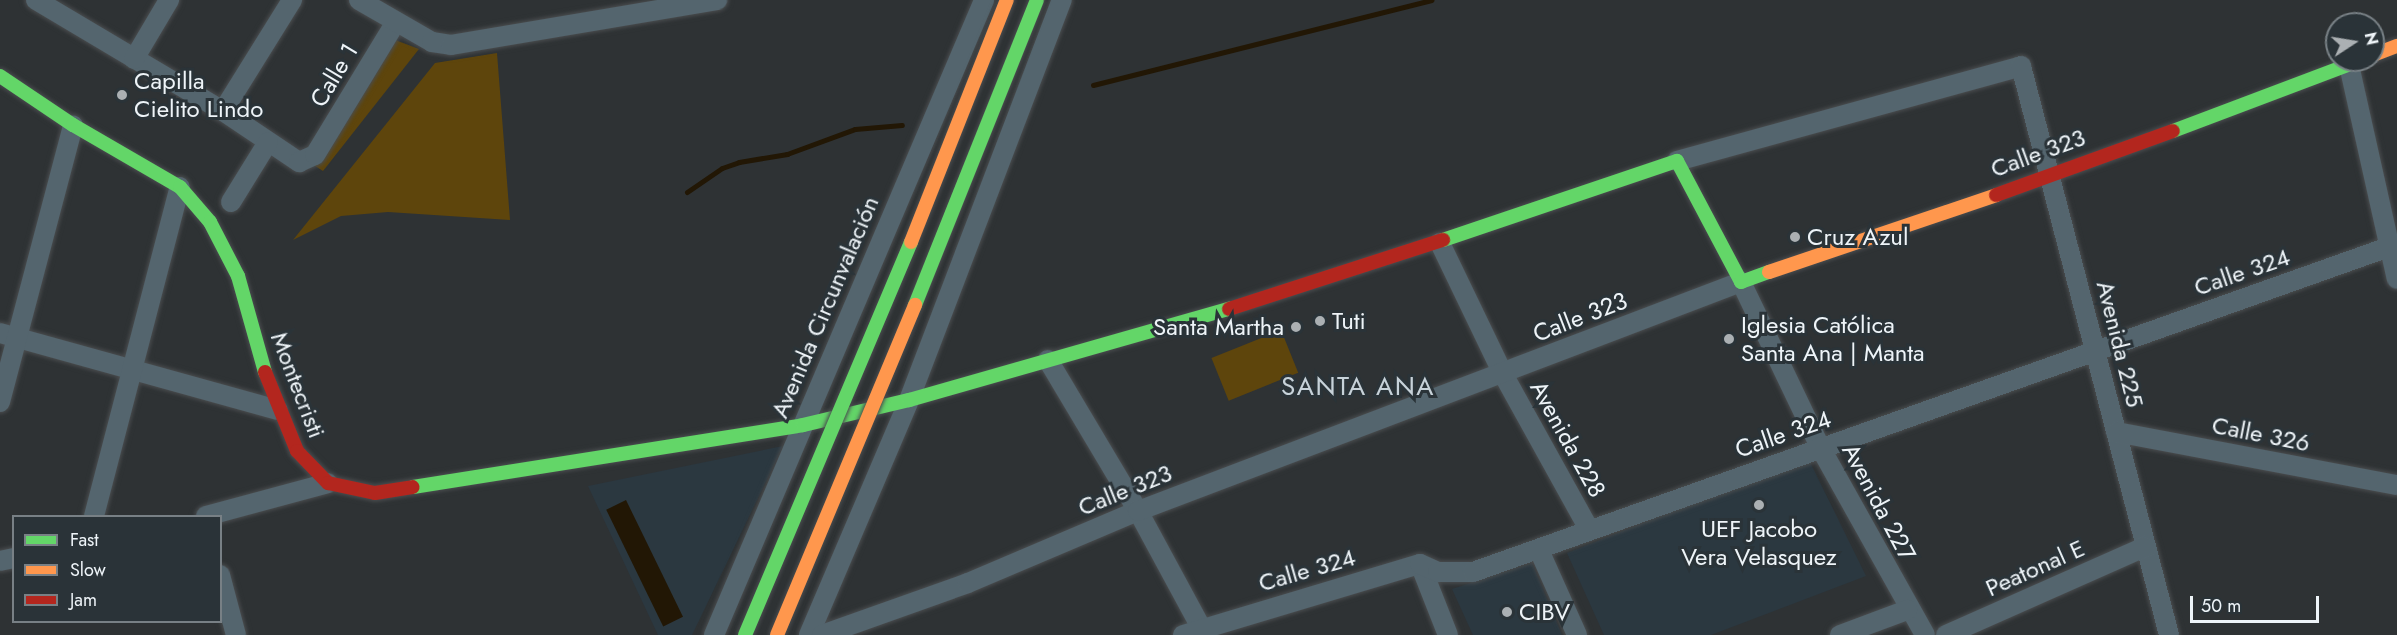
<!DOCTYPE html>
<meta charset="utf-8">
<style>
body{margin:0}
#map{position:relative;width:2397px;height:635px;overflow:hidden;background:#2e3234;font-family:Jost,sans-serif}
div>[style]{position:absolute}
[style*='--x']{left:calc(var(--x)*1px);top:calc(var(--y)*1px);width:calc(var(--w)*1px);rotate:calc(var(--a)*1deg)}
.built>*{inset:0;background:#2b3840}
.green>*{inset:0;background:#5e450c;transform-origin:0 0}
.water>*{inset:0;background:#221705;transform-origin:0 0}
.stream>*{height:5px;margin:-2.5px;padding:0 2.5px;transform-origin:2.5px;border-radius:2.5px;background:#221705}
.roads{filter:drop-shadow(0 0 2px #4a4d4f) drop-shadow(0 0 2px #4a4d4f)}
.street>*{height:20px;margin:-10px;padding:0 10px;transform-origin:10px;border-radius:10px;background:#54656e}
.fast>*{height:14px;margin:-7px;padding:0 7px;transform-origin:7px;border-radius:7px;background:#63d668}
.slow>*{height:14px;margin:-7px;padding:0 7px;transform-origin:7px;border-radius:7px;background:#ff974d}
.jam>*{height:14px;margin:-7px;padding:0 7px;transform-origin:7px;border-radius:7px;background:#b3261e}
.bridges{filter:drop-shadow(0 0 2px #4a4d4f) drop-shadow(0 0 2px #4a4d4f)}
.fast-bridge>*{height:14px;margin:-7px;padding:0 7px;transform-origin:7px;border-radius:7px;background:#63d668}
.slow-bridge>*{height:14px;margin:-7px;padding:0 7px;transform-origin:7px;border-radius:7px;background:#ff974d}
.dots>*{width:16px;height:16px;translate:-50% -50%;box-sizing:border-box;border:3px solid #2a3338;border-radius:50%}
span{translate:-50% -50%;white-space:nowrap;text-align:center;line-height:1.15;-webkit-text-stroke:6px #2a3338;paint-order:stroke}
.street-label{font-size:24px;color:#eef4f8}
.poi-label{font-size:24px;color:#eef4f8}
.left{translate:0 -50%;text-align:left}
.right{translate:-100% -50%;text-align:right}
.neighbourhood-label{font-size:26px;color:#c7d2d9;letter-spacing:1.5px}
.legend{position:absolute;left:12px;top:515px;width:210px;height:108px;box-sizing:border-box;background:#2a3338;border:2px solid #788085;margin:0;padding:8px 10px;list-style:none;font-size:18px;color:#eef4f8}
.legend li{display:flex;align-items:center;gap:12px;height:30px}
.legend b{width:30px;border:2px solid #788085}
.north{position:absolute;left:2325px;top:12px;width:60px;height:60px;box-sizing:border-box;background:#2a3338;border:2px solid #788085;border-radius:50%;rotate:78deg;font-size:16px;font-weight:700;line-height:24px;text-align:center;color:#eef4f8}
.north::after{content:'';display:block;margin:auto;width:21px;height:27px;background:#abb0b3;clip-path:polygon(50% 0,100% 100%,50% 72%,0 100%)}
.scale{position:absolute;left:2190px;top:596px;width:129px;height:27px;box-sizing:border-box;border:3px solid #eef4f8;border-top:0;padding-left:8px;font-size:18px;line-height:21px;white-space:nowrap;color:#eef4f8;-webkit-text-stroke:4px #2a3338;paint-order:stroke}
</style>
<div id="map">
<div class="built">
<i style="clip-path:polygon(783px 446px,692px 635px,658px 635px,588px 486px)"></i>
<i style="clip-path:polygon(1808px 458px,1866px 576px,1711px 635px,1604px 635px,1567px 553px)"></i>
<i style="clip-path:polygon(1532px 563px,1562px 635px,1473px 635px,1452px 589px)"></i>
</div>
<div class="green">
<i style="clip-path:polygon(390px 38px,419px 49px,323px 171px,312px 164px)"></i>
<i style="clip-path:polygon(497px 53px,510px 220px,388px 212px,341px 216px,293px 240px,435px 63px)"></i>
<i style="left:1281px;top:330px;width:46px;height:75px;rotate:68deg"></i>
</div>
<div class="water">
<i style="left:626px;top:500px;width:130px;height:22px;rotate:64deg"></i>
</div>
<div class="stream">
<i style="--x:1093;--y:85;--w:349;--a:-14.1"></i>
<i style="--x:687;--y:192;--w:42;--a:-34.4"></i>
<i style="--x:722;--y:168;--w:18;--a:-19"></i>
<i style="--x:739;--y:162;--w:49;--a:-9.5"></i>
<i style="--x:787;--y:154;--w:72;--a:-20.2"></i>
<i style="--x:855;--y:129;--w:47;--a:-4.9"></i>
</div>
<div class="roads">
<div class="street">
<i style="--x:36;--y:0;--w:217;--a:30.7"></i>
<i style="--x:223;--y:111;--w:92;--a:33.9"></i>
<i style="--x:299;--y:162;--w:17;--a:-24"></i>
<i style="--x:315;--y:155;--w:156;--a:-58.7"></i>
<i style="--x:359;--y:0;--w:84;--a:29.9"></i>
<i style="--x:432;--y:42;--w:19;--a:9"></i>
<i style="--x:451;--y:45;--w:270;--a:-9.6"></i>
<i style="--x:134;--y:59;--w:69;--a:-59.3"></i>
<i style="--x:2349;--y:65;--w:219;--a:77.4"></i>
<i style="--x:223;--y:111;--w:131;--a:-58.1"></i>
<i style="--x:1677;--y:161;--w:357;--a:-15.4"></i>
<i style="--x:2021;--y:66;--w:588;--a:75.42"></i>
<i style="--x:231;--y:202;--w:70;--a:-58.3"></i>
<i style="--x:1440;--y:243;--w:145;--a:64.3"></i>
<i style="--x:1503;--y:374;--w:177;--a:61"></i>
<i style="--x:0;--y:333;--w:288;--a:15.5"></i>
<i style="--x:1048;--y:360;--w:176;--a:59.2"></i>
<i style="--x:1138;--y:511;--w:141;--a:61.6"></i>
<i style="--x:0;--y:402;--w:286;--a:-75.2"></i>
<i style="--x:2116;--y:432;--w:286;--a:10.7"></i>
<i style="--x:94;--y:516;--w:340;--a:-75.4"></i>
<i style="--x:206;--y:516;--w:126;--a:-15.1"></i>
<i style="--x:1539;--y:550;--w:93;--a:65.9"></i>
<i style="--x:0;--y:561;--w:14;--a:-12"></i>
<i style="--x:1420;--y:564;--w:76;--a:68.5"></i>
<i style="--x:220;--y:575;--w:62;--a:75.1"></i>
<i style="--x:714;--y:635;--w:690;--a:-66.96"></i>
<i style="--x:809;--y:635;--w:255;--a:-66.9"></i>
<i style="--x:909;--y:400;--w:428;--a:-69.1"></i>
<i style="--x:822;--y:635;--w:155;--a:-19.6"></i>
<i style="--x:968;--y:583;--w:185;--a:-23"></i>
<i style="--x:1138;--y:511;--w:645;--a:-20.8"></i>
<i style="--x:1741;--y:282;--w:183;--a:64.4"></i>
<i style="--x:1820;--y:447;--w:215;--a:60.8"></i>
<i style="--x:1183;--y:635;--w:247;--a:-16.7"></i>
<i style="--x:1420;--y:564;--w:20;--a:24"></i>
<i style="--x:1438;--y:572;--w:35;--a:0"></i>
<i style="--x:1473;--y:572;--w:980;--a:-19.54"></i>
<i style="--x:1840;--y:635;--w:72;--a:-20.5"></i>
<i style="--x:1946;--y:635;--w:218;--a:-23.9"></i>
</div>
<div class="fast">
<i style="--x:0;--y:76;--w:88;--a:33.9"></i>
<i style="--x:73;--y:125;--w:124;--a:30.1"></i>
<i style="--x:180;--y:187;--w:46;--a:49.4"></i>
<i style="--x:210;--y:222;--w:61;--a:62.6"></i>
<i style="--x:238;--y:276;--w:100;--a:74.3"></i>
<i style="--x:2173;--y:131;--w:201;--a:-20.7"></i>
<i style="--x:1443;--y:240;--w:247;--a:-18.7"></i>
<i style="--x:1677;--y:161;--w:137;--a:62.1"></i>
<i style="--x:1741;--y:282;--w:30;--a:-20"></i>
<i style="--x:413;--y:487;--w:395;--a:-9"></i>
<i style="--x:803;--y:425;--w:109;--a:-13.3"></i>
<i style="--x:909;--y:400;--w:333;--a:-15.9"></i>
</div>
<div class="slow">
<i style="--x:2373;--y:55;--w:26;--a:-21"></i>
<i style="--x:1769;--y:272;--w:240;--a:-18.7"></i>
</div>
<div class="jam">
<i style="--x:1996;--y:195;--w:188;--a:-19.9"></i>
<i style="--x:1229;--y:309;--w:225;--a:-17.9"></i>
<i style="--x:265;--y:372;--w:85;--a:67.9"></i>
<i style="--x:297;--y:451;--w:45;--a:45.9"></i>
<i style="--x:328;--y:483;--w:48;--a:12"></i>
<i style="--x:375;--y:493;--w:38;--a:-9"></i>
</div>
</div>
<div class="bridges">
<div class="fast-bridge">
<i style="--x:915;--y:305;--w:328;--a:-68.2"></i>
<i style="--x:745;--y:635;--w:427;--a:-67.1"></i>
</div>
<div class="slow-bridge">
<i style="--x:911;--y:242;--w:260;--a:-68.4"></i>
<i style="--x:777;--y:635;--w:358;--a:-67.3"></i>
</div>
</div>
<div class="dots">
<i style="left:122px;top:95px;background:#abb0b3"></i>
<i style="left:1795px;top:237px;background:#abb0b3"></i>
<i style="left:1320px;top:321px;background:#abb0b3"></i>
<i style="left:1296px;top:327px;background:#abb0b3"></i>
<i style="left:1729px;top:339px;background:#abb0b3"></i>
<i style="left:1759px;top:505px;background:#abb0b3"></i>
<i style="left:1507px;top:612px;background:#abb0b3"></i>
</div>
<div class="street-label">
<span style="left:334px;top:75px;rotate:-59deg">Calle 1</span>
<span style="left:2038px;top:153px;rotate:-20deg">Calle 323</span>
<span style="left:2242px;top:272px;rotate:-19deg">Calle 324</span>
<span style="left:825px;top:307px;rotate:-67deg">Avenida Circunvalación</span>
<span style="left:1580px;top:317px;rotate:-21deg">Calle 323</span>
<span style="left:2120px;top:344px;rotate:76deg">Avenida 225</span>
<span style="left:298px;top:385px;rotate:69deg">Montecristi</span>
<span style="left:1783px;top:434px;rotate:-19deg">Calle 324</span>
<span style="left:2261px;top:434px;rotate:11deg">Calle 326</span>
<span style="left:1568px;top:439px;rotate:61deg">Avenida 228</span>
<span style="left:1125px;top:490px;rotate:-22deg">Calle 323</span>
<span style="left:1879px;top:502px;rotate:62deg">Avenida 227</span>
<span style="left:2035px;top:568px;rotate:-24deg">Peatonal E</span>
<span style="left:1307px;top:570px;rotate:-16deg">Calle 324</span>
</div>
<div class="poi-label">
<span class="left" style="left:134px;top:95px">Capilla<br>Cielito Lindo</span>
<span class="left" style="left:1807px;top:237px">Cruz Azul</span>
<span class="left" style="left:1332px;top:321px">Tuti</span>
<span class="left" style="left:1741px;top:339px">Iglesia Católica<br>Santa Ana | Manta</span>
<span class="right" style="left:1284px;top:327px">Santa Martha</span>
<span style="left:1759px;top:543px">UEF Jacobo<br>Vera Velasquez</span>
<span class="left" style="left:1519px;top:612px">CIBV</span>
</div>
<div class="neighbourhood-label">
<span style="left:1358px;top:387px">SANTA ANA</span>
</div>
<ul class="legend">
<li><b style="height:8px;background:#63d668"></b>Fast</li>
<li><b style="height:8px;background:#ff974d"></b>Slow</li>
<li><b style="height:8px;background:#b3261e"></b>Jam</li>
</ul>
<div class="north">N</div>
<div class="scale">50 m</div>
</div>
